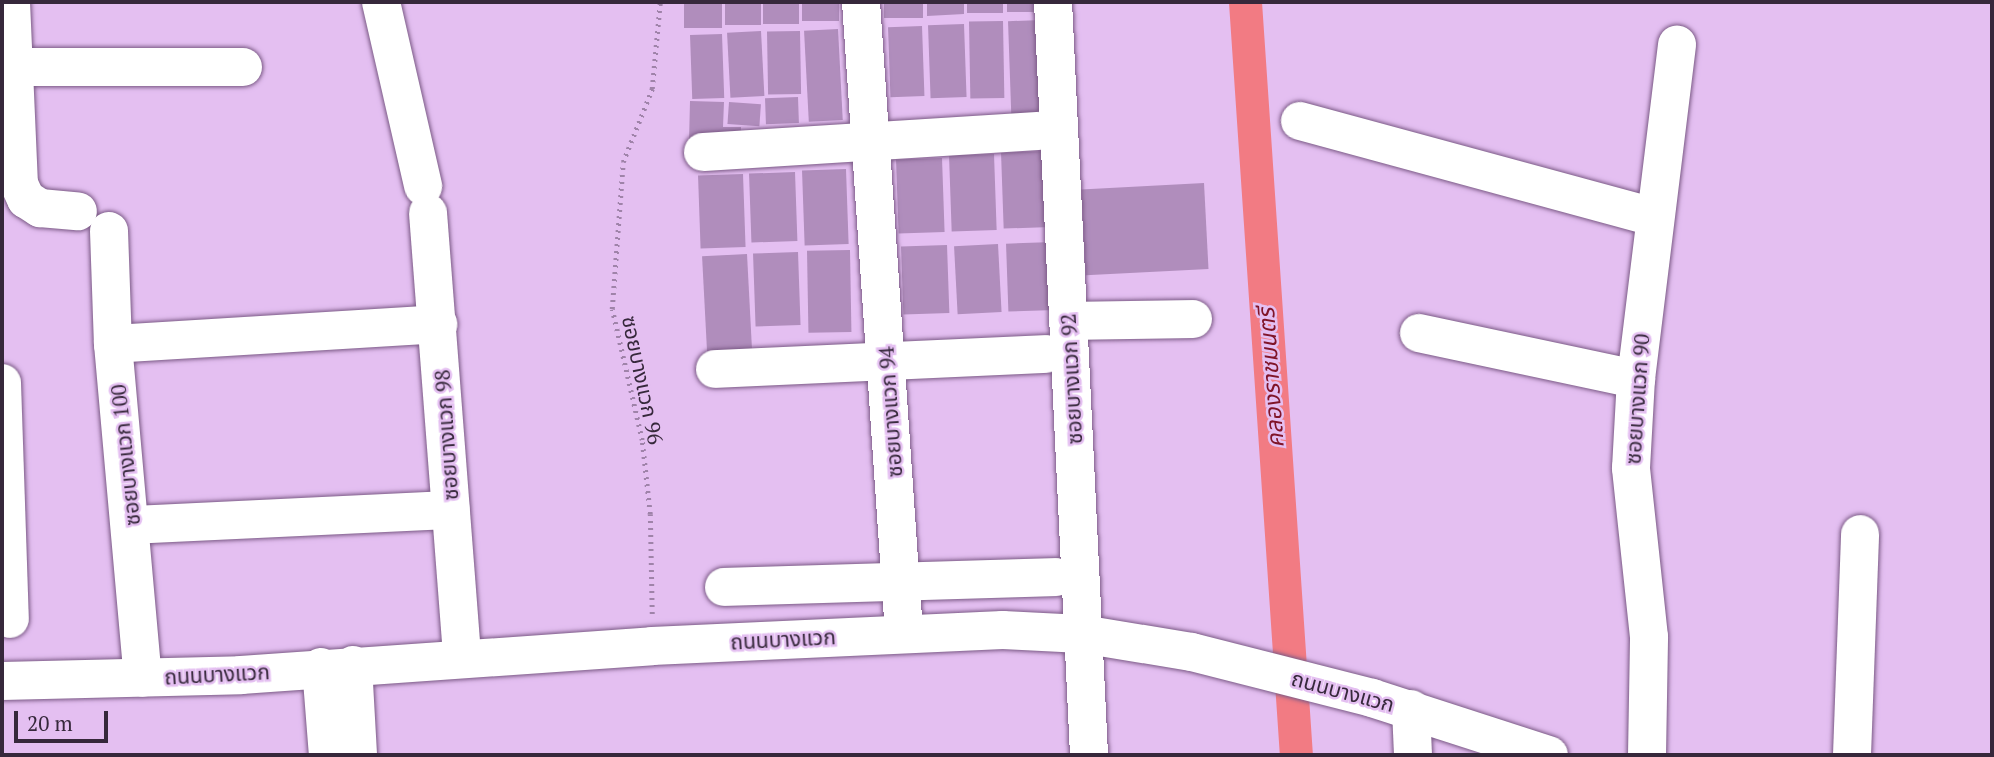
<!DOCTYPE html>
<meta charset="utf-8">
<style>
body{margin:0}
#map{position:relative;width:1994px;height:757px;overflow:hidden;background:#e4bff1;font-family:"PT Serif","Noto Sans Thai",serif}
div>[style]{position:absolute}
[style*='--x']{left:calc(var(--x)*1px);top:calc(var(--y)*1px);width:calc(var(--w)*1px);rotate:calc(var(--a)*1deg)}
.canal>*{height:33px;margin:-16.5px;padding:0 16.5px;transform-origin:16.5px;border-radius:16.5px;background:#f27b83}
.building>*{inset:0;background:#b08dbc;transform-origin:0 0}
.path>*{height:4.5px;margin-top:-2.25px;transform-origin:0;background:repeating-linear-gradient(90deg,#9f83a9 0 2px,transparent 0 7px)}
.roads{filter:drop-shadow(0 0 2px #7b5a86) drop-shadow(0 0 2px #7b5a86)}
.minor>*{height:38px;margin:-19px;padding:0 19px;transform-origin:19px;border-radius:19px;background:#fff}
.major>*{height:38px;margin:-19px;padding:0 19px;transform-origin:19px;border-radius:19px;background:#fff}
span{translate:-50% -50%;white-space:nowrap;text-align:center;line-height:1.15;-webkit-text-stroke:5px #e4bff1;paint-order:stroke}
.street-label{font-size:21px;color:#36283b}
.water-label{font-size:23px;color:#801428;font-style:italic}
.frame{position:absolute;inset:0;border:4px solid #36283b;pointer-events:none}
.scale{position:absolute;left:14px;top:711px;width:94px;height:32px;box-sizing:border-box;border:4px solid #36283b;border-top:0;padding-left:9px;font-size:21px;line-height:24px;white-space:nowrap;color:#36283b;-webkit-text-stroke:5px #e4bff1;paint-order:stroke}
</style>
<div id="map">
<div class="canal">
<i style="--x:1245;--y:2;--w:755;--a:86.13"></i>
</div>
<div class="building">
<i style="left:684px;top:2px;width:38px;height:26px"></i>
<i style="left:725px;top:2px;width:36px;height:23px"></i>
<i style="left:763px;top:2px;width:36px;height:22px"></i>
<i style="left:802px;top:2px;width:37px;height:19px"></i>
<i style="left:884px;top:2px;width:39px;height:16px"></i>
<i style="clip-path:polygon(927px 2px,964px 2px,964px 14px,927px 16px)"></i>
<i style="left:967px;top:2px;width:36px;height:11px"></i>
<i style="left:1007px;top:2px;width:37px;height:10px"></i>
<i style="left:1042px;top:20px;width:95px;height:34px;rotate:88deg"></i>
<i style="left:1003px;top:21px;width:77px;height:34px;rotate:89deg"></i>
<i style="left:964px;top:24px;width:73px;height:36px;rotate:88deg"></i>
<i style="left:922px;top:26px;width:70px;height:34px;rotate:88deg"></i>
<i style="left:838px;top:29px;width:91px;height:34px;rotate:87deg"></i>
<i style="left:761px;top:31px;width:65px;height:34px;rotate:87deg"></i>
<i style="left:800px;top:31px;width:63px;height:33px;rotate:89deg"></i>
<i style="left:722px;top:34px;width:64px;height:32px;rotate:88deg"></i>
<i style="left:798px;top:97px;width:26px;height:33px;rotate:88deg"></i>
<i style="clip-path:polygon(690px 101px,724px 102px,723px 127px,741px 127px,741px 143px,689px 142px)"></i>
<i style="left:729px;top:102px;width:32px;height:22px;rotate:4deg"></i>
<i style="left:1048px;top:151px;width:76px;height:47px;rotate:88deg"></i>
<i style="left:994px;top:154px;width:76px;height:45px;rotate:88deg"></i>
<i style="left:942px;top:158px;width:74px;height:46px;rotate:88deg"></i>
<i style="left:846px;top:169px;width:75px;height:44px;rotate:88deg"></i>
<i style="left:795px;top:172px;width:69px;height:46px;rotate:88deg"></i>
<i style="left:743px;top:174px;width:73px;height:45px;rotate:88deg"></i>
<i style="left:1204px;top:183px;width:86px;height:123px;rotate:87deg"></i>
<i style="left:1053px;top:242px;width:68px;height:47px;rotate:88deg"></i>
<i style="left:998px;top:244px;width:68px;height:44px;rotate:87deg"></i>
<i style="left:947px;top:245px;width:68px;height:46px;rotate:88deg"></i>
<i style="left:850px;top:250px;width:82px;height:43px;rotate:89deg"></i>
<i style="left:798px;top:252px;width:73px;height:45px;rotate:88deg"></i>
<i style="left:747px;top:254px;width:101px;height:45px;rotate:87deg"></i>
</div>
<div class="path">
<i style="--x:652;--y:614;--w:100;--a:-91.1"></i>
<i style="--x:650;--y:514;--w:74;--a:-96.2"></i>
<i style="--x:642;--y:440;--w:134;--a:-102.9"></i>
<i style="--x:612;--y:309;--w:147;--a:-85.7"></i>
<i style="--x:623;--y:162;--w:79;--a:-68.3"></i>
<i style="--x:652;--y:89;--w:87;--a:-84.7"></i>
</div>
<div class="roads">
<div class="minor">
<i style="--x:11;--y:2;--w:182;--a:87.5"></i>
<i style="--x:19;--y:184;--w:17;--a:65"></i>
<i style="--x:26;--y:199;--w:17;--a:33"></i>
<i style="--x:40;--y:208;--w:38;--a:5"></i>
<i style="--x:381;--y:2;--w:189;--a:77.1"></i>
<i style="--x:861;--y:2;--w:632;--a:86.1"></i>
<i style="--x:1053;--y:2;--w:754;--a:87.26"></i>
<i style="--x:10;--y:67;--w:233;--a:0"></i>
<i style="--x:1300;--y:121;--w:367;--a:15.2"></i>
<i style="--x:703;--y:152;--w:336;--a:-3.6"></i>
<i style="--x:428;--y:213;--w:446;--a:85.6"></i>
<i style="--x:109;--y:231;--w:113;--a:88"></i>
<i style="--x:113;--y:344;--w:335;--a:84.9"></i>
<i style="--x:1068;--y:321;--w:125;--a:-0.9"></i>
<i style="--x:1419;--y:333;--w:222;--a:12"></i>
<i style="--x:113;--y:344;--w:326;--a:-3.5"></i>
<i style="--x:715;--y:369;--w:331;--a:-2.6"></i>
<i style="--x:2;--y:383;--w:236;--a:88.1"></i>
<i style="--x:132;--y:525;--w:319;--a:-2.7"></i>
<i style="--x:724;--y:587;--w:332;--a:-1.7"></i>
<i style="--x:353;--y:665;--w:90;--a:86.8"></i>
<i style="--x:321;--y:667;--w:88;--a:85.5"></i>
<i style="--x:1411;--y:709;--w:46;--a:87.5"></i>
<i style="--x:1647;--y:755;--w:118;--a:-89"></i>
<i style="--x:1649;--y:637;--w:170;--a:-96.1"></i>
<i style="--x:1631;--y:468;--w:89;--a:-86.8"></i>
<i style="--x:1636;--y:379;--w:337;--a:-83"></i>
<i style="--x:1852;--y:755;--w:221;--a:-87.9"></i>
</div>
<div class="major">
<i style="--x:2;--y:681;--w:239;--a:-1.4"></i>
<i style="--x:241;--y:675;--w:412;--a:-4"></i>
<i style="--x:652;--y:646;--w:351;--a:-2.6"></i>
<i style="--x:1003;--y:630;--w:79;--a:2.9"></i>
<i style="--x:1082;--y:634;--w:111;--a:9.3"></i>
<i style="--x:1192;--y:652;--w:186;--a:14.3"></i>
<i style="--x:1372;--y:698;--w:186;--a:17.9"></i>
</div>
</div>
<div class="street-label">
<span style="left:1071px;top:379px;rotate:-93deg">ซอยบางแวก 92</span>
<span style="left:643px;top:380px;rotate:78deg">ซอยบางแวก 96</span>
<span style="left:1637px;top:399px;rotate:-86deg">ซอยบางแวก 90</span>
<span style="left:890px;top:412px;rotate:-94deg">ซอยบางแวก 94</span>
<span style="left:446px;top:435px;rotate:-94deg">ซอยบางแวก 98</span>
<span style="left:125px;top:455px;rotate:-96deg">ซอยบางแวก 100</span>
<span style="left:783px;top:639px;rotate:-3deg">ถนนบางแวก</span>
<span style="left:217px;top:674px;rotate:-3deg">ถนนบางแวก</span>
<span style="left:1343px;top:691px;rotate:15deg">ถนนบางแวก</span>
</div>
<div class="water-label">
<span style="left:1271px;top:378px;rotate:-94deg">คลองราชมนตรี</span>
</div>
<div class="frame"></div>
<div class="scale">20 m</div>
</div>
